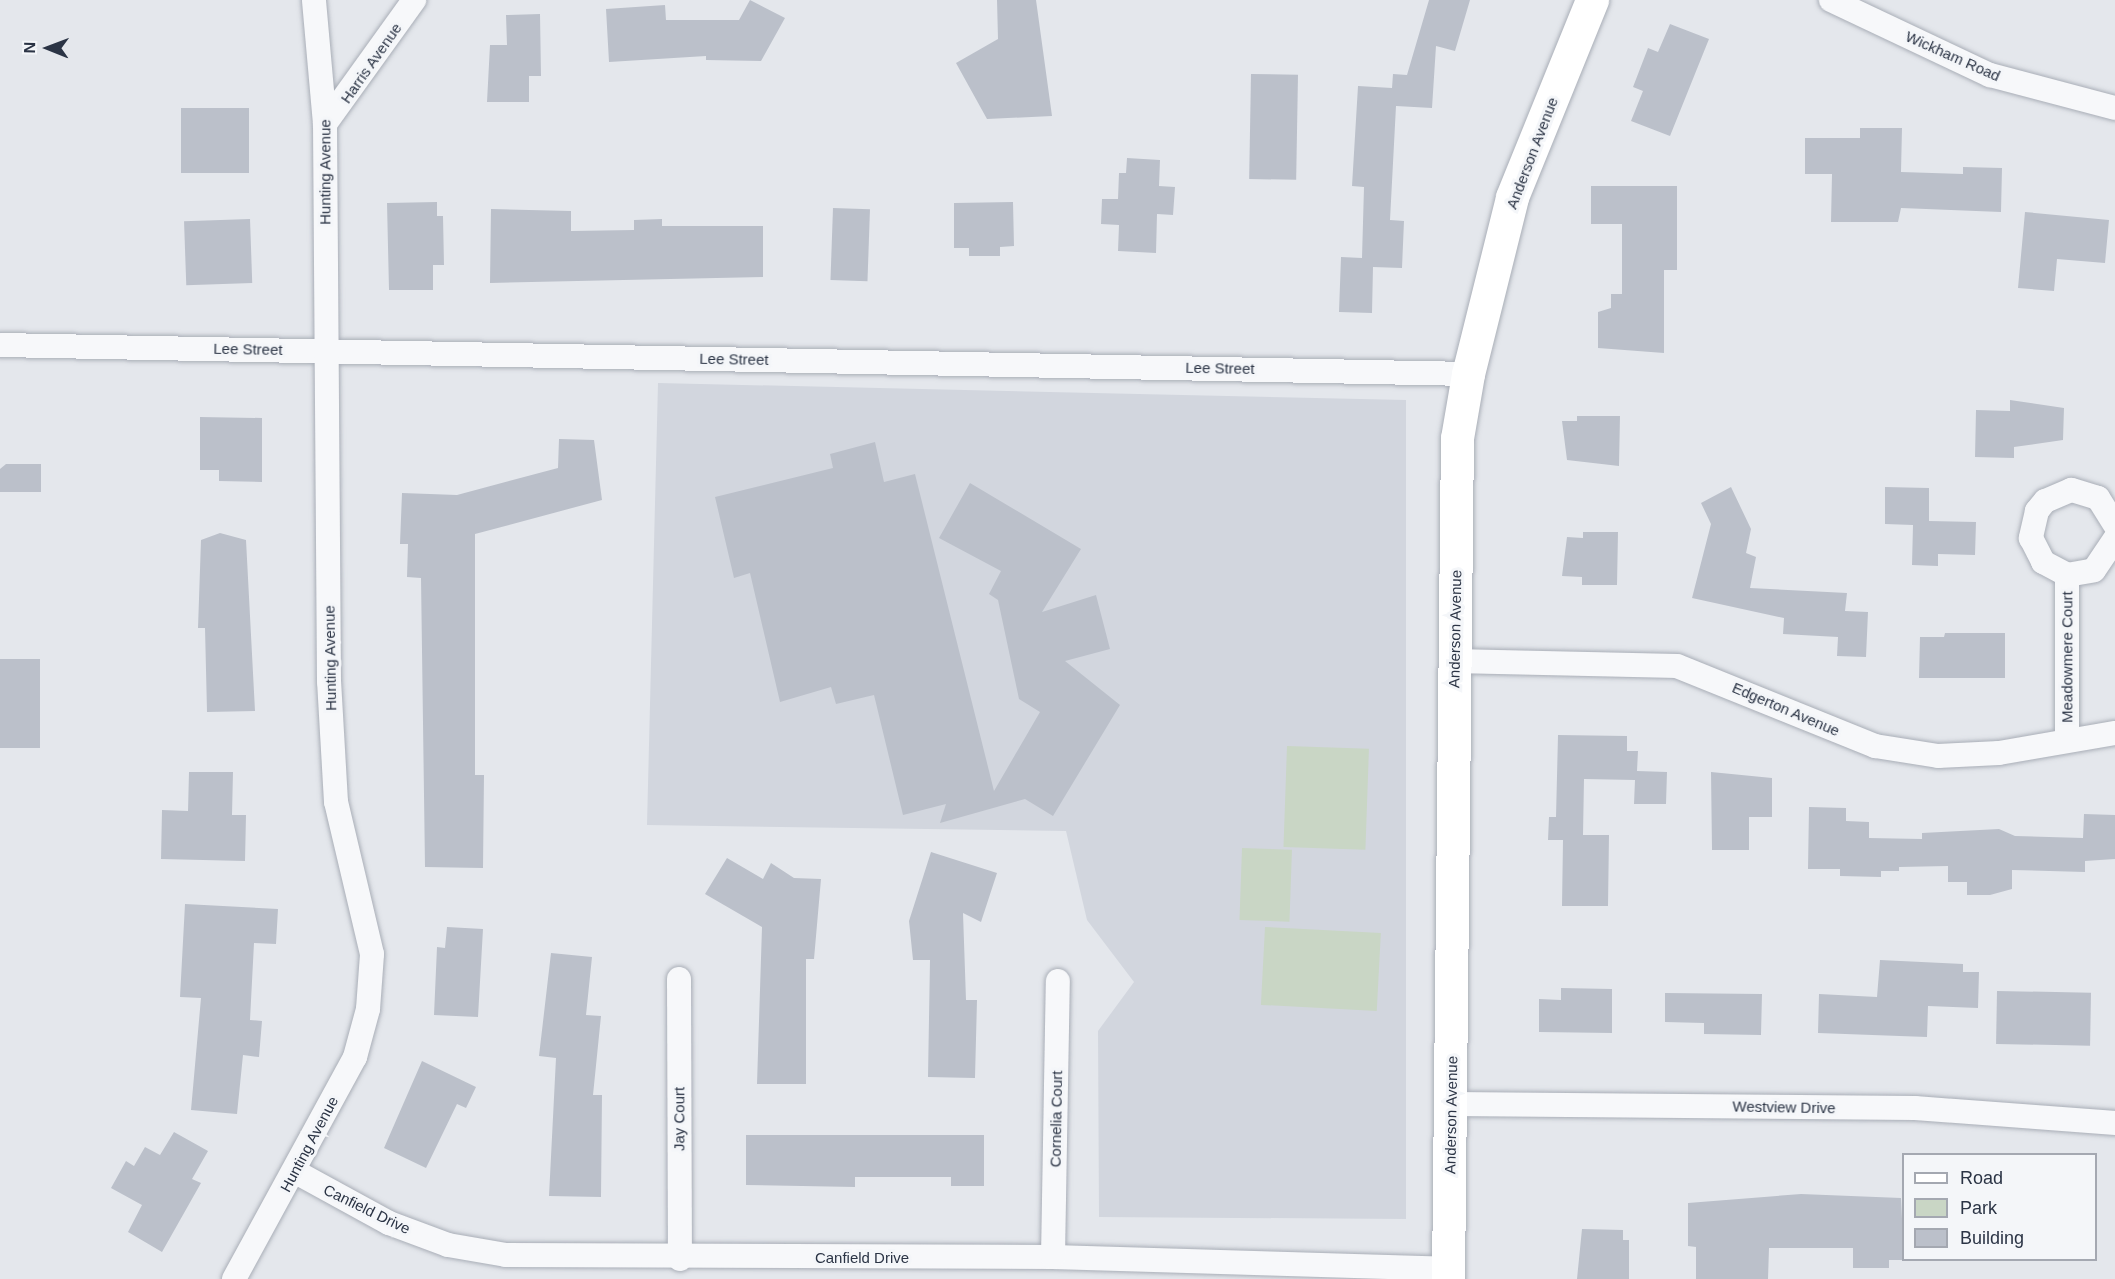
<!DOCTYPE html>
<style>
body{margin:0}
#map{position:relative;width:2115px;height:1279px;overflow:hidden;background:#e4e7ec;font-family:Helvetica,sans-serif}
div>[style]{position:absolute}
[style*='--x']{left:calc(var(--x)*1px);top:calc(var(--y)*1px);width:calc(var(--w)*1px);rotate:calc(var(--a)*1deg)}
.built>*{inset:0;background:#d2d6de}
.green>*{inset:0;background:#c9d6c5;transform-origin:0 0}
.building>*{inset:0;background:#bbc0ca;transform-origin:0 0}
.roads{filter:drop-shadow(0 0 2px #a9aeb7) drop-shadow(0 0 2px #a9aeb7)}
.minor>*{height:24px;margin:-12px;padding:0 12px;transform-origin:12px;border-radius:12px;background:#f7f8fa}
.secondary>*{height:33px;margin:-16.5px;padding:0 16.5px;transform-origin:16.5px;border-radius:16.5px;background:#fff}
span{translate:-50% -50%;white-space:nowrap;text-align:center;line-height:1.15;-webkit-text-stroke:6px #f4f6f9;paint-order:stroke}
.street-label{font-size:15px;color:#2b3445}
.legend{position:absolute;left:1902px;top:1153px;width:195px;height:108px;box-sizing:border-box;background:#f4f6f9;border:2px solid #a4a8b1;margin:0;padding:8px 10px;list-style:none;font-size:18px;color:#2b3445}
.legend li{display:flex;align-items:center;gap:12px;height:30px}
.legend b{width:30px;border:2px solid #a4a8b1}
.north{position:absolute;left:18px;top:18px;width:60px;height:60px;-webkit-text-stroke:4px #f4f6f9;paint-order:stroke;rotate:271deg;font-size:16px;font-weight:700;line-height:24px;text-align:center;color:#2b3445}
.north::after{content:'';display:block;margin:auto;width:21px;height:27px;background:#2b3445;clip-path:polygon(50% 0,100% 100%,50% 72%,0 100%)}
</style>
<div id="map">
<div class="built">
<i style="clip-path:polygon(658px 383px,1406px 400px,1406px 1219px,1099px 1217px,1098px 1031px,1134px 982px,1087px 920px,1066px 831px,647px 825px)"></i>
</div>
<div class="green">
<i style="left:1287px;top:746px;width:82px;height:101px;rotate:2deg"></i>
<i style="left:1242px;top:848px;width:50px;height:72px;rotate:2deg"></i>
<i style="left:1265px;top:927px;width:116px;height:78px;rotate:3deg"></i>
</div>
<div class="building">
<i style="clip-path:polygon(750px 0,785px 18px,761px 61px,706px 60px,706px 56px,609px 62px,606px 9px,665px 5px,666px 20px,739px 20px)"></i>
<i style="clip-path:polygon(997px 0,1036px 0,1052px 116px,987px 119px,956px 63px,998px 39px)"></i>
<i style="clip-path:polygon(1429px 0,1470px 0,1455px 51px,1436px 46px,1432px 108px,1396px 106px,1390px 220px,1404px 221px,1402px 268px,1373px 267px,1372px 313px,1339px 312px,1341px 257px,1362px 258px,1364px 187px,1352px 186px,1358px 86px,1392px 88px,1393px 74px,1407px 75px)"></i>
<i style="clip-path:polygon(540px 14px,541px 76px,529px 76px,529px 102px,487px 102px,490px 45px,507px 45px,506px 15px)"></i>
<i style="clip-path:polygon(1670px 24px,1709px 39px,1670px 136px,1631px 121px,1643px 91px,1633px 87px,1648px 48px,1658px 52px)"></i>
<i style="left:1251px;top:74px;width:47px;height:105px;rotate:1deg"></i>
<i style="left:249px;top:108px;width:65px;height:68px;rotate:90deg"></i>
<i style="clip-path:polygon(1860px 128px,1902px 128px,1901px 172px,1963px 174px,1963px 167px,2002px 168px,2001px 212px,1901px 208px,1898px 222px,1831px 222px,1832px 174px,1805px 174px,1805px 138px,1860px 138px)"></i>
<i style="clip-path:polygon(1127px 158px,1160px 160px,1159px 186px,1175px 187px,1173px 215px,1157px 214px,1156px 253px,1118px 251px,1119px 225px,1101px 224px,1102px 199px,1118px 199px,1119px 173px,1126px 173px)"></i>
<i style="clip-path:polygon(1591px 186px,1677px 186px,1677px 270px,1664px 270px,1664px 353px,1598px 348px,1598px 312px,1611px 308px,1611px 294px,1622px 294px,1622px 224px,1591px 224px)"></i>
<i style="clip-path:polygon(437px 202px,437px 216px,443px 216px,444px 265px,433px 265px,433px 290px,389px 290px,387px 203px)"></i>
<i style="clip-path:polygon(1013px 202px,1014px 246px,1000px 247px,1000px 256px,969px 256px,969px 248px,954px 248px,954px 203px)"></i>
<i style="left:833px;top:208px;width:37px;height:72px;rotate:2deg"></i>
<i style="clip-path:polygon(491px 209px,571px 211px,571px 231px,634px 230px,634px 220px,662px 219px,662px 226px,763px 226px,763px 277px,490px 283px)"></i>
<i style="clip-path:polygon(2025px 212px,2109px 220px,2105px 263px,2057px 259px,2054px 291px,2018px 288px)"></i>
<i style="left:250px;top:219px;width:64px;height:66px;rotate:88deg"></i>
<i style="clip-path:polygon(2010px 400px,2064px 408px,2063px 440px,2014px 447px,2014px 458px,1975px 457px,1976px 410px,2010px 411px)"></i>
<i style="clip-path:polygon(1577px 416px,1620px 416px,1619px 466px,1567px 460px,1562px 421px,1577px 421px)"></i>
<i style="clip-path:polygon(200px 417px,262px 418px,262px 482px,219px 481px,219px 470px,200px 470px)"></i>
<i style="clip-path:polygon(559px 439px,594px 440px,602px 500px,475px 534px,475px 775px,484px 775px,483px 868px,425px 867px,421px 578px,407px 577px,408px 544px,400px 544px,402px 493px,457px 495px,558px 468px)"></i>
<i style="clip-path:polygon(875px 442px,884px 482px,915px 474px,994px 791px,1040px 712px,1019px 699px,998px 600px,989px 594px,1001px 571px,939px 538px,970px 483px,1081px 549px,1042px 612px,1096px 595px,1110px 649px,1065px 661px,1120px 705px,1053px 816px,1025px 799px,940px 823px,946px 804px,903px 815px,874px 695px,836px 704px,831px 687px,780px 702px,750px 573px,734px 578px,715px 497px,833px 468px,830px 454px)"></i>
<i style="clip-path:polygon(6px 464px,41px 464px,41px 492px,0 492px,0 469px)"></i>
<i style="clip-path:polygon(1731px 487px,1751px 529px,1746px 553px,1756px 557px,1750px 588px,1847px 593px,1845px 611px,1868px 612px,1866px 657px,1837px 656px,1838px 637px,1783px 634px,1784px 618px,1692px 598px,1711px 524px,1701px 503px)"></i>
<i style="clip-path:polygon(1885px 487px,1929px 488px,1929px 521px,1976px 522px,1975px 555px,1938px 554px,1938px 566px,1912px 565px,1913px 525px,1885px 524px)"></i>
<i style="clip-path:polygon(1583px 532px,1618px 532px,1617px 585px,1582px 585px,1582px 577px,1562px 576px,1567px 537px,1583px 538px)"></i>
<i style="clip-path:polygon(220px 533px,246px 540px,255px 711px,207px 712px,205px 628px,198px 628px,201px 540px)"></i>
<i style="clip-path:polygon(1945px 633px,2005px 633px,2005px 678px,1919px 678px,1920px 637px,1944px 637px)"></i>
<i style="left:0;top:659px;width:40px;height:89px"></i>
<i style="clip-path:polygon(1558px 735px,1627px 736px,1627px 751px,1638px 751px,1637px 771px,1667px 772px,1666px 804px,1634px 804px,1635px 780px,1584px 779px,1583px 835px,1609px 835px,1608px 906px,1562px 906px,1563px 840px,1548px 840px,1549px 817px,1556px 817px)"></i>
<i style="clip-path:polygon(189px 772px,233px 772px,232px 815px,246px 815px,245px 861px,161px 859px,162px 810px,188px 811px)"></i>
<i style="clip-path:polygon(1711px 772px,1772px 778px,1772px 817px,1749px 817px,1749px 850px,1712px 850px)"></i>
<i style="clip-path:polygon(1809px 807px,1846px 808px,1846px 821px,1869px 822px,1869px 838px,1922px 839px,1922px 833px,1999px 829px,2015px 836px,2083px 838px,2084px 814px,2115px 815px,2115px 859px,2085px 861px,2085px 872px,2012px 870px,2012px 889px,1990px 895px,1967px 895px,1967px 882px,1948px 882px,1948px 866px,1899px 867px,1899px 871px,1881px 871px,1881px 877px,1840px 876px,1840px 869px,1808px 869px)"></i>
<i style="clip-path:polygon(931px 852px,997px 873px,981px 922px,963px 913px,966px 1000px,977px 1000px,975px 1078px,928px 1077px,930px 960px,913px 960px,909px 921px)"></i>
<i style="clip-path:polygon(727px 858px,763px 879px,771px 863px,794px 878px,821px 879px,814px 959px,806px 959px,806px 1084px,757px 1084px,762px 927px,705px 894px)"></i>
<i style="clip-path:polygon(185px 904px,278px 909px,276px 944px,254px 943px,250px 1020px,262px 1021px,259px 1057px,243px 1055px,237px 1114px,191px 1110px,201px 998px,180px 997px)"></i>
<i style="clip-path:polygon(447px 927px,483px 929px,478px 1017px,434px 1015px,437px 947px,445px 948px)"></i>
<i style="clip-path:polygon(551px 953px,592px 957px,586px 1015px,601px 1016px,593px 1095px,602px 1095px,601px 1197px,549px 1196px,556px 1058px,539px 1056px)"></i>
<i style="clip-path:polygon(1880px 960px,1963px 964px,1963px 972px,1979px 972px,1978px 1008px,1928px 1006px,1927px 1037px,1818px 1033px,1819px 994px,1877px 997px)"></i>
<i style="clip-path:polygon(1561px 988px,1612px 989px,1612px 1033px,1539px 1032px,1539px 999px,1561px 1000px)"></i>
<i style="left:1997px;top:991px;width:94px;height:53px;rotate:1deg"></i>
<i style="clip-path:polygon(1665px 993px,1762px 994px,1761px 1035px,1704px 1034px,1704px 1023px,1665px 1022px)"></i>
<i style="clip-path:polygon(422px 1061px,476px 1087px,466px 1108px,457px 1104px,426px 1168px,384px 1148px)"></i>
<i style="clip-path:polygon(174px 1132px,208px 1151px,192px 1179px,201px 1183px,162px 1252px,128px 1232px,142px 1205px,111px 1188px,126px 1161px,134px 1166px,145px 1147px,160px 1155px)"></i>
<i style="clip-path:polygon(746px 1135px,984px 1135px,984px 1186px,951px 1186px,951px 1177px,855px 1177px,855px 1187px,746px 1185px)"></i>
<i style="clip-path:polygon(1801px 1194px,1901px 1198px,1904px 1260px,1889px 1260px,1889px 1268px,1853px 1268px,1853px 1248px,1769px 1248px,1768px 1279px,1696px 1279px,1696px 1247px,1688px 1246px,1688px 1203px)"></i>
<i style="clip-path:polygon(1582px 1229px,1623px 1230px,1623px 1240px,1629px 1240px,1629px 1279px,1577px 1279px)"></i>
</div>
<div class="roads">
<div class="minor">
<i style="--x:1831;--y:0;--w:176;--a:25.3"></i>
<i style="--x:1990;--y:75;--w:129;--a:14.8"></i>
<i style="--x:325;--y:124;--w:153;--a:-54.3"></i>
<i style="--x:0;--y:345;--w:1468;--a:1.13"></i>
<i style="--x:2115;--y:525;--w:32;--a:-122"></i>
<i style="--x:2098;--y:498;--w:28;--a:-163"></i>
<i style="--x:2071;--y:490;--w:28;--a:157"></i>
<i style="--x:2045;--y:501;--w:13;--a:129"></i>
<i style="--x:2037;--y:511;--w:28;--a:103"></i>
<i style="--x:2031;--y:538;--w:27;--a:63"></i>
<i style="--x:2043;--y:562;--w:27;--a:28"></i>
<i style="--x:2067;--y:575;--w:27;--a:-10"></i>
<i style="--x:2094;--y:570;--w:37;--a:-56"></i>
<i style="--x:1454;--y:661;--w:223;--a:1.3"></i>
<i style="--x:1677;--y:666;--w:214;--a:22"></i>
<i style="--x:1875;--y:746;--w:64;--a:9"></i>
<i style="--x:1938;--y:756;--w:61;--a:-2.8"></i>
<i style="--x:1999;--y:753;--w:118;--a:-9.8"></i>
<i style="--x:2067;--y:739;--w:164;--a:-90"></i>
<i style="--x:679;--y:979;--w:280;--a:89.8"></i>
<i style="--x:1452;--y:1104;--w:463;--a:0.5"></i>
<i style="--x:1915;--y:1108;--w:201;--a:4.3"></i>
<i style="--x:294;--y:1171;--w:108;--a:28.7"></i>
<i style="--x:389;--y:1223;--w:63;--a:20.4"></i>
<i style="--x:448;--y:1245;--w:59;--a:9.8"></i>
<i style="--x:506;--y:1255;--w:547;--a:0.21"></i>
<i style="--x:1053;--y:1257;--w:394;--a:1.7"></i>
<i style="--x:1053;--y:1257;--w:276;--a:-89"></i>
<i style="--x:234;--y:1279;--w:253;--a:-61.4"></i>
<i style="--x:355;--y:1057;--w:50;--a:-74.8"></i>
<i style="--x:368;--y:1009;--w:55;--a:-85.8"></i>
<i style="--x:372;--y:954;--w:156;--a:-103.3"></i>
<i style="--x:336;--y:802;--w:120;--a:-93.3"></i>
<i style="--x:329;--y:682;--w:558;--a:-90.41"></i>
<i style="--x:325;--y:124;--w:124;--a:-95.1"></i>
</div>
<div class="secondary">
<i style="--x:1448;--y:1279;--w:841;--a:-89.39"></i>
<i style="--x:1457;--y:438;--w:65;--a:-80.2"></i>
<i style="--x:1468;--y:374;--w:182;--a:-76"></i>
<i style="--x:1512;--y:197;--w:213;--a:-67.9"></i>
</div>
</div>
<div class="street-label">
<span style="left:1953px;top:56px;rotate:24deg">Wickham Road</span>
<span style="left:371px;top:63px;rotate:-55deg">Harris Avenue</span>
<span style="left:1532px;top:153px;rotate:-69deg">Anderson Avenue</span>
<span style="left:325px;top:172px;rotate:-90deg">Hunting Avenue</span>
<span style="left:248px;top:349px;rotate:1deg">Lee Street</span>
<span style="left:734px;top:359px;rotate:1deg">Lee Street</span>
<span style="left:1220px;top:368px;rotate:1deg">Lee Street</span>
<span style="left:1455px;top:629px;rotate:-89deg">Anderson Avenue</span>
<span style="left:2067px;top:657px;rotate:-90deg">Meadowmere Court</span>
<span style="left:330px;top:658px;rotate:-91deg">Hunting Avenue</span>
<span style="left:1786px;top:709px;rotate:23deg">Edgerton Avenue</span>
<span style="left:1784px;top:1107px;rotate:1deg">Westview Drive</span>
<span style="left:1451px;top:1115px;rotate:-89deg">Anderson Avenue</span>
<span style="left:679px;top:1119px;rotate:-90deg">Jay Court</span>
<span style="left:1056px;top:1119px;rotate:-89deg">Cornelia Court</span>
<span style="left:309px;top:1144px;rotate:-62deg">Hunting Avenue</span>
<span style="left:367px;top:1209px;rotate:26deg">Canfield Drive</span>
<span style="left:862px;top:1258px">Canfield Drive</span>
</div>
<ul class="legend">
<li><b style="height:8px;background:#fff"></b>Road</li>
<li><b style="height:16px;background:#c9d6c5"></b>Park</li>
<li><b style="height:16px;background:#bbc0ca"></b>Building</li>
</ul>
<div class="north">N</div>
</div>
